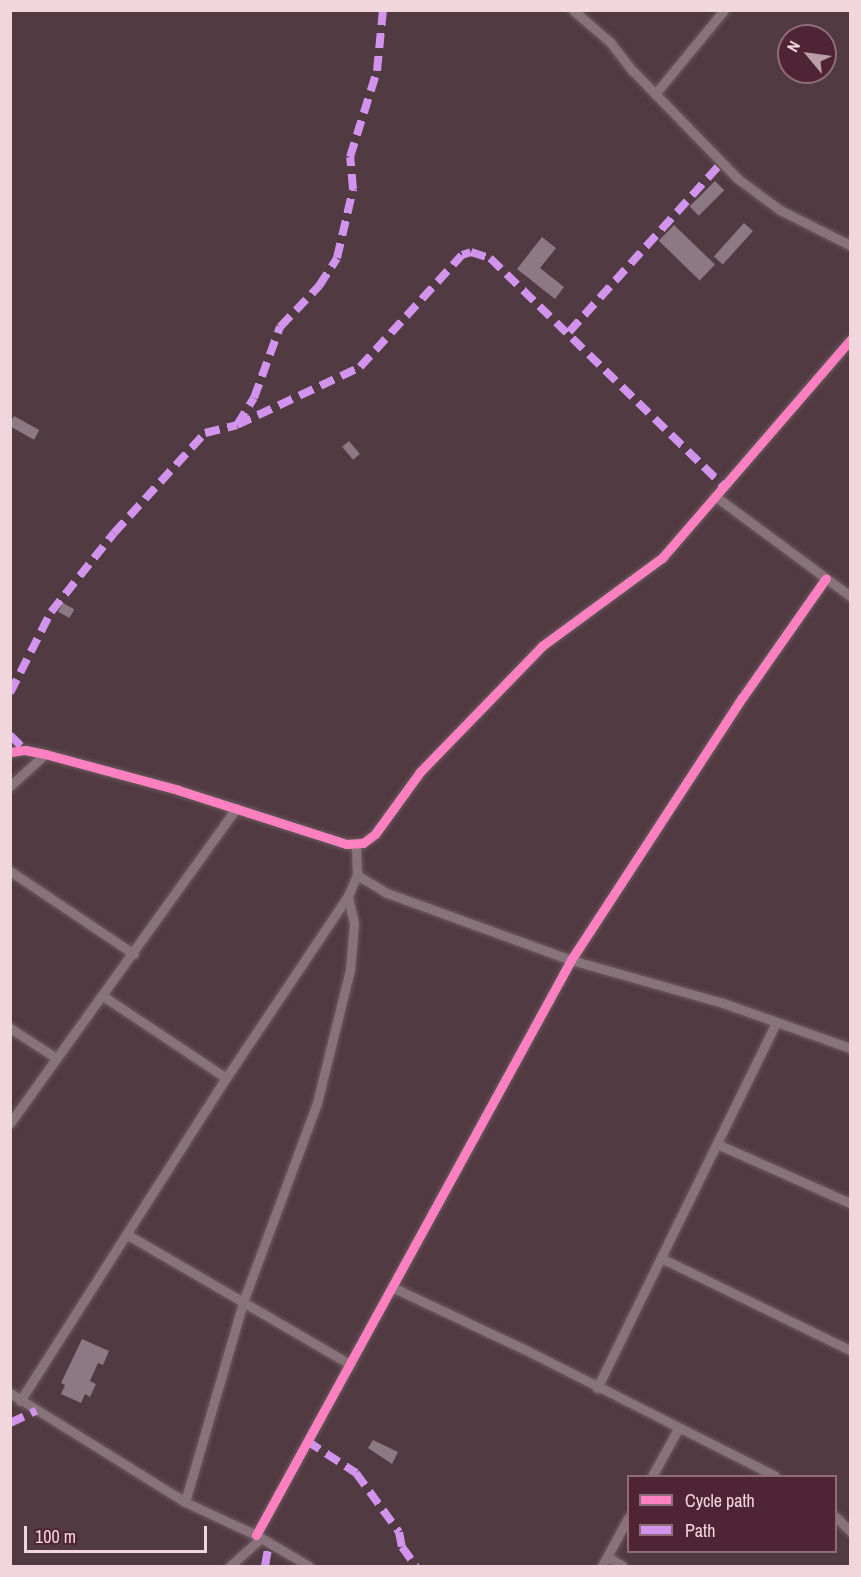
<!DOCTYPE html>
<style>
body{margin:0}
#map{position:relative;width:861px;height:1577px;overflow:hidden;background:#513a42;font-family:"Archivo Narrow",sans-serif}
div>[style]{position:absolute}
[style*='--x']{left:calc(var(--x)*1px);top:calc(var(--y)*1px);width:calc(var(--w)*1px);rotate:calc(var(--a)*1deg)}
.building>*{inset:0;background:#8c7983;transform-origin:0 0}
.roads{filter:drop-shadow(0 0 2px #6e5960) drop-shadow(0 0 2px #6e5960)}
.street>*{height:9px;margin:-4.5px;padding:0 4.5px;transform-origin:4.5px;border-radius:4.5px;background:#877379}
.quiet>*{height:8px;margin-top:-4px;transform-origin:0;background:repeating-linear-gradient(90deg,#d193ec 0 15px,transparent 0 23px)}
.cycleway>*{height:9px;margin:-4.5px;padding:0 4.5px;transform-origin:4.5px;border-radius:4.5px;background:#ff80c0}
span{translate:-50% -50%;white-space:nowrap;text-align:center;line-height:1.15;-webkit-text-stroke:6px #4f2535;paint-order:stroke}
.frame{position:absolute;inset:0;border:12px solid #f2d6de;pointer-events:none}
.legend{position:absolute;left:627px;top:1475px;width:210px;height:78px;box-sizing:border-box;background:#4f2535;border:2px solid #906c79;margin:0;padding:8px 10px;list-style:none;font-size:18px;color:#f2d6de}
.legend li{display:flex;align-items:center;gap:12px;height:30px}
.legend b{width:30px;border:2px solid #906c79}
.north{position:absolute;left:777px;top:24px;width:60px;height:60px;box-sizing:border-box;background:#4f2535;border:2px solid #906c79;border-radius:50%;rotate:299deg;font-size:16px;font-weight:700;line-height:24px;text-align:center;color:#f2d6de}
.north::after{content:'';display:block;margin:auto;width:21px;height:27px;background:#ba9fa7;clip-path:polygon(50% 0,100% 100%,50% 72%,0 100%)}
.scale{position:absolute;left:24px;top:1526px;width:183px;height:27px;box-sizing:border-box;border:3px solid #f2d6de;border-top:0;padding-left:8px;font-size:18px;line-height:21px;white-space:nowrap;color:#f2d6de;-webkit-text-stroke:4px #4f2535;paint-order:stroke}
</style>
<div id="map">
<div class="building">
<i style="left:715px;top:181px;width:13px;height:36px;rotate:45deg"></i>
<i style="left:744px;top:223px;width:12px;height:45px;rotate:42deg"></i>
<i style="left:674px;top:225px;width:57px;height:22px;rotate:44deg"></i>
<i style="clip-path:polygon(542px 237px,556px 248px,540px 268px,564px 287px,555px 299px,517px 269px)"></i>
<i style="left:14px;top:416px;width:29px;height:11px;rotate:29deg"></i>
<i style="left:349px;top:441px;width:17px;height:9px;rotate:50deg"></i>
<i style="left:63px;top:603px;width:13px;height:10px;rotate:29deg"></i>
<i style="clip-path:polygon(82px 1339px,109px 1351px,103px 1365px,98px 1363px,90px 1381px,96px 1384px,90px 1397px,85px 1394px,81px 1403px,61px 1394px,65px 1385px,61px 1383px)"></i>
<i style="clip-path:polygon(373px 1440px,398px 1452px,392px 1464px,368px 1448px)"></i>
</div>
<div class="roads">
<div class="street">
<i style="--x:573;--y:10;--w:49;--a:40.9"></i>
<i style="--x:610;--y:42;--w:37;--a:52"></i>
<i style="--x:633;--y:71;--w:151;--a:45.8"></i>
<i style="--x:738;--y:179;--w:52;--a:36.4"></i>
<i style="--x:780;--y:210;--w:78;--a:26.6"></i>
<i style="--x:655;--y:94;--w:109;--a:-50.6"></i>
<i style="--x:715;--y:496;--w:168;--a:36.5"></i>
<i style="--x:10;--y:752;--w:15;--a:-8"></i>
<i style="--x:25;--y:750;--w:20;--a:11"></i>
<i style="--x:45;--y:754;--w:138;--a:15.1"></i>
<i style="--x:178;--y:790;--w:176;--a:17.8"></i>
<i style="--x:346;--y:844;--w:17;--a:-3"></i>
<i style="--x:363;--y:843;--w:15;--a:-37"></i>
<i style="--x:375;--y:834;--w:77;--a:-54"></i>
<i style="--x:420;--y:772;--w:175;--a:-45.9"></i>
<i style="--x:542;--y:646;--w:149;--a:-36.3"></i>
<i style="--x:662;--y:558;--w:288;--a:-49.2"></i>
<i style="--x:10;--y:786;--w:47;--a:-42.4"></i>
<i style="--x:10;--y:871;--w:149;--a:33.8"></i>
<i style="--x:357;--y:875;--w:35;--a:31"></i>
<i style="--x:387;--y:893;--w:196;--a:20"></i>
<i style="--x:571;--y:960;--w:158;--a:15.8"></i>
<i style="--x:723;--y:1003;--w:135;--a:19.5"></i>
<i style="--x:103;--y:996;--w:148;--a:33.7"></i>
<i style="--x:10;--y:1028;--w:55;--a:33.1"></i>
<i style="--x:10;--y:1123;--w:388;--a:-54.3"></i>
<i style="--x:717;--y:1144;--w:145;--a:23.9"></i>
<i style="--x:128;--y:1235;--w:257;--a:30.2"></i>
<i style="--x:661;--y:1258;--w:210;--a:26"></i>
<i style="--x:392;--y:1287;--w:146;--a:25.2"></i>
<i style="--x:524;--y:1349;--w:281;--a:26.8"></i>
<i style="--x:597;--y:1388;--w:407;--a:-63.9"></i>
<i style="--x:10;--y:1393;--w:206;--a:31.9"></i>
<i style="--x:185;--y:1502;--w:78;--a:24.9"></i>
<i style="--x:256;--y:1535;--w:61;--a:30.3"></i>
<i style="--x:20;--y:1401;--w:383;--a:-57.5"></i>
<i style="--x:226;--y:1078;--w:219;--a:-56.2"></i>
<i style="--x:348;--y:896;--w:23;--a:-67"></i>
<i style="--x:357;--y:875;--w:29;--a:-92"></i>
<i style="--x:652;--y:1476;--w:54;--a:-61"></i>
<i style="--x:185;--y:1502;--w:208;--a:-73.8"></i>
<i style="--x:243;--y:1302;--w:212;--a:-69.6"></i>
<i style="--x:317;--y:1103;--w:137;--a:-76.1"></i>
<i style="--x:350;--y:970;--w:47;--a:-85.1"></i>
<i style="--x:354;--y:923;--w:28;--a:-103"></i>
<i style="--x:836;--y:1517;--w:20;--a:45"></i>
<i style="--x:256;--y:1535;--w:656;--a:-61.28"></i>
<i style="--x:571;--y:960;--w:313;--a:-56.9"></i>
<i style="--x:742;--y:698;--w:146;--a:-55"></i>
<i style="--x:608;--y:1557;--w:17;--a:31"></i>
<i style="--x:230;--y:1566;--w:42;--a:-42.1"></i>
<i style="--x:602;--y:1566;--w:55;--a:-61.6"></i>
</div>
</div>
<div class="quiet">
<i style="--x:569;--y:332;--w:227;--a:-48"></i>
<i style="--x:237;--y:425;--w:32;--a:-58"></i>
<i style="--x:254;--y:398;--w:76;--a:-69.9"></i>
<i style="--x:280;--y:327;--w:57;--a:-46.4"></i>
<i style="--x:319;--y:286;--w:33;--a:-57"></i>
<i style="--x:337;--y:258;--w:71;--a:-76.9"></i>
<i style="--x:353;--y:189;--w:32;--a:-95"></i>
<i style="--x:350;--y:157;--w:90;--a:-72.6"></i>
<i style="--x:377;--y:71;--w:61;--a:-84.4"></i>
<i style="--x:10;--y:693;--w:91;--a:-63.2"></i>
<i style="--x:51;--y:612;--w:101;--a:-51.4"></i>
<i style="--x:114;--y:533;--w:135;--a:-47.7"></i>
<i style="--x:205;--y:433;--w:33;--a:-14"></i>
<i style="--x:237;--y:425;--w:136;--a:-25.2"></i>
<i style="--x:360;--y:367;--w:151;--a:-47.7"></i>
<i style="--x:462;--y:255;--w:9;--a:-18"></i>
<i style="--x:471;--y:252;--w:20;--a:18"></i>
<i style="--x:490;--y:258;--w:327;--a:44.3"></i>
<i style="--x:10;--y:735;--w:21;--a:45"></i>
<i style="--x:10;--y:1423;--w:29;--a:-25"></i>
<i style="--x:307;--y:1441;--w:59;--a:33.1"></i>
<i style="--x:356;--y:1473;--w:73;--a:53.9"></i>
<i style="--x:399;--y:1532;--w:15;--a:79"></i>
<i style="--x:402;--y:1547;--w:24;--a:54"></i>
<i style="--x:265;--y:1566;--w:23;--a:-80"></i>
</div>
<div class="cycleway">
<i style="--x:10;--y:752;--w:15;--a:-8"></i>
<i style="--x:25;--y:750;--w:20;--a:11"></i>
<i style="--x:45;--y:754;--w:138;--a:15.1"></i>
<i style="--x:178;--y:790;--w:176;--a:17.8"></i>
<i style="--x:346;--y:844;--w:17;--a:-3"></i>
<i style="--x:363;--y:843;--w:15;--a:-37"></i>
<i style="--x:375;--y:834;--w:77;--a:-54"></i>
<i style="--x:420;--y:772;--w:175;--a:-45.9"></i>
<i style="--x:542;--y:646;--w:149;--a:-36.3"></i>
<i style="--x:662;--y:558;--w:288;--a:-49.2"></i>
<i style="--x:256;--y:1535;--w:656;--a:-61.28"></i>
<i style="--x:571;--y:960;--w:313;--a:-56.9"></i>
<i style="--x:742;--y:698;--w:146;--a:-55"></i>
</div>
<div class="frame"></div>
<ul class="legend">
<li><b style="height:8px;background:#ff80c0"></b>Cycle path</li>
<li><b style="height:8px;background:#d193ec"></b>Path</li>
</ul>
<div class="north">N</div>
<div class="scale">100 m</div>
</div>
